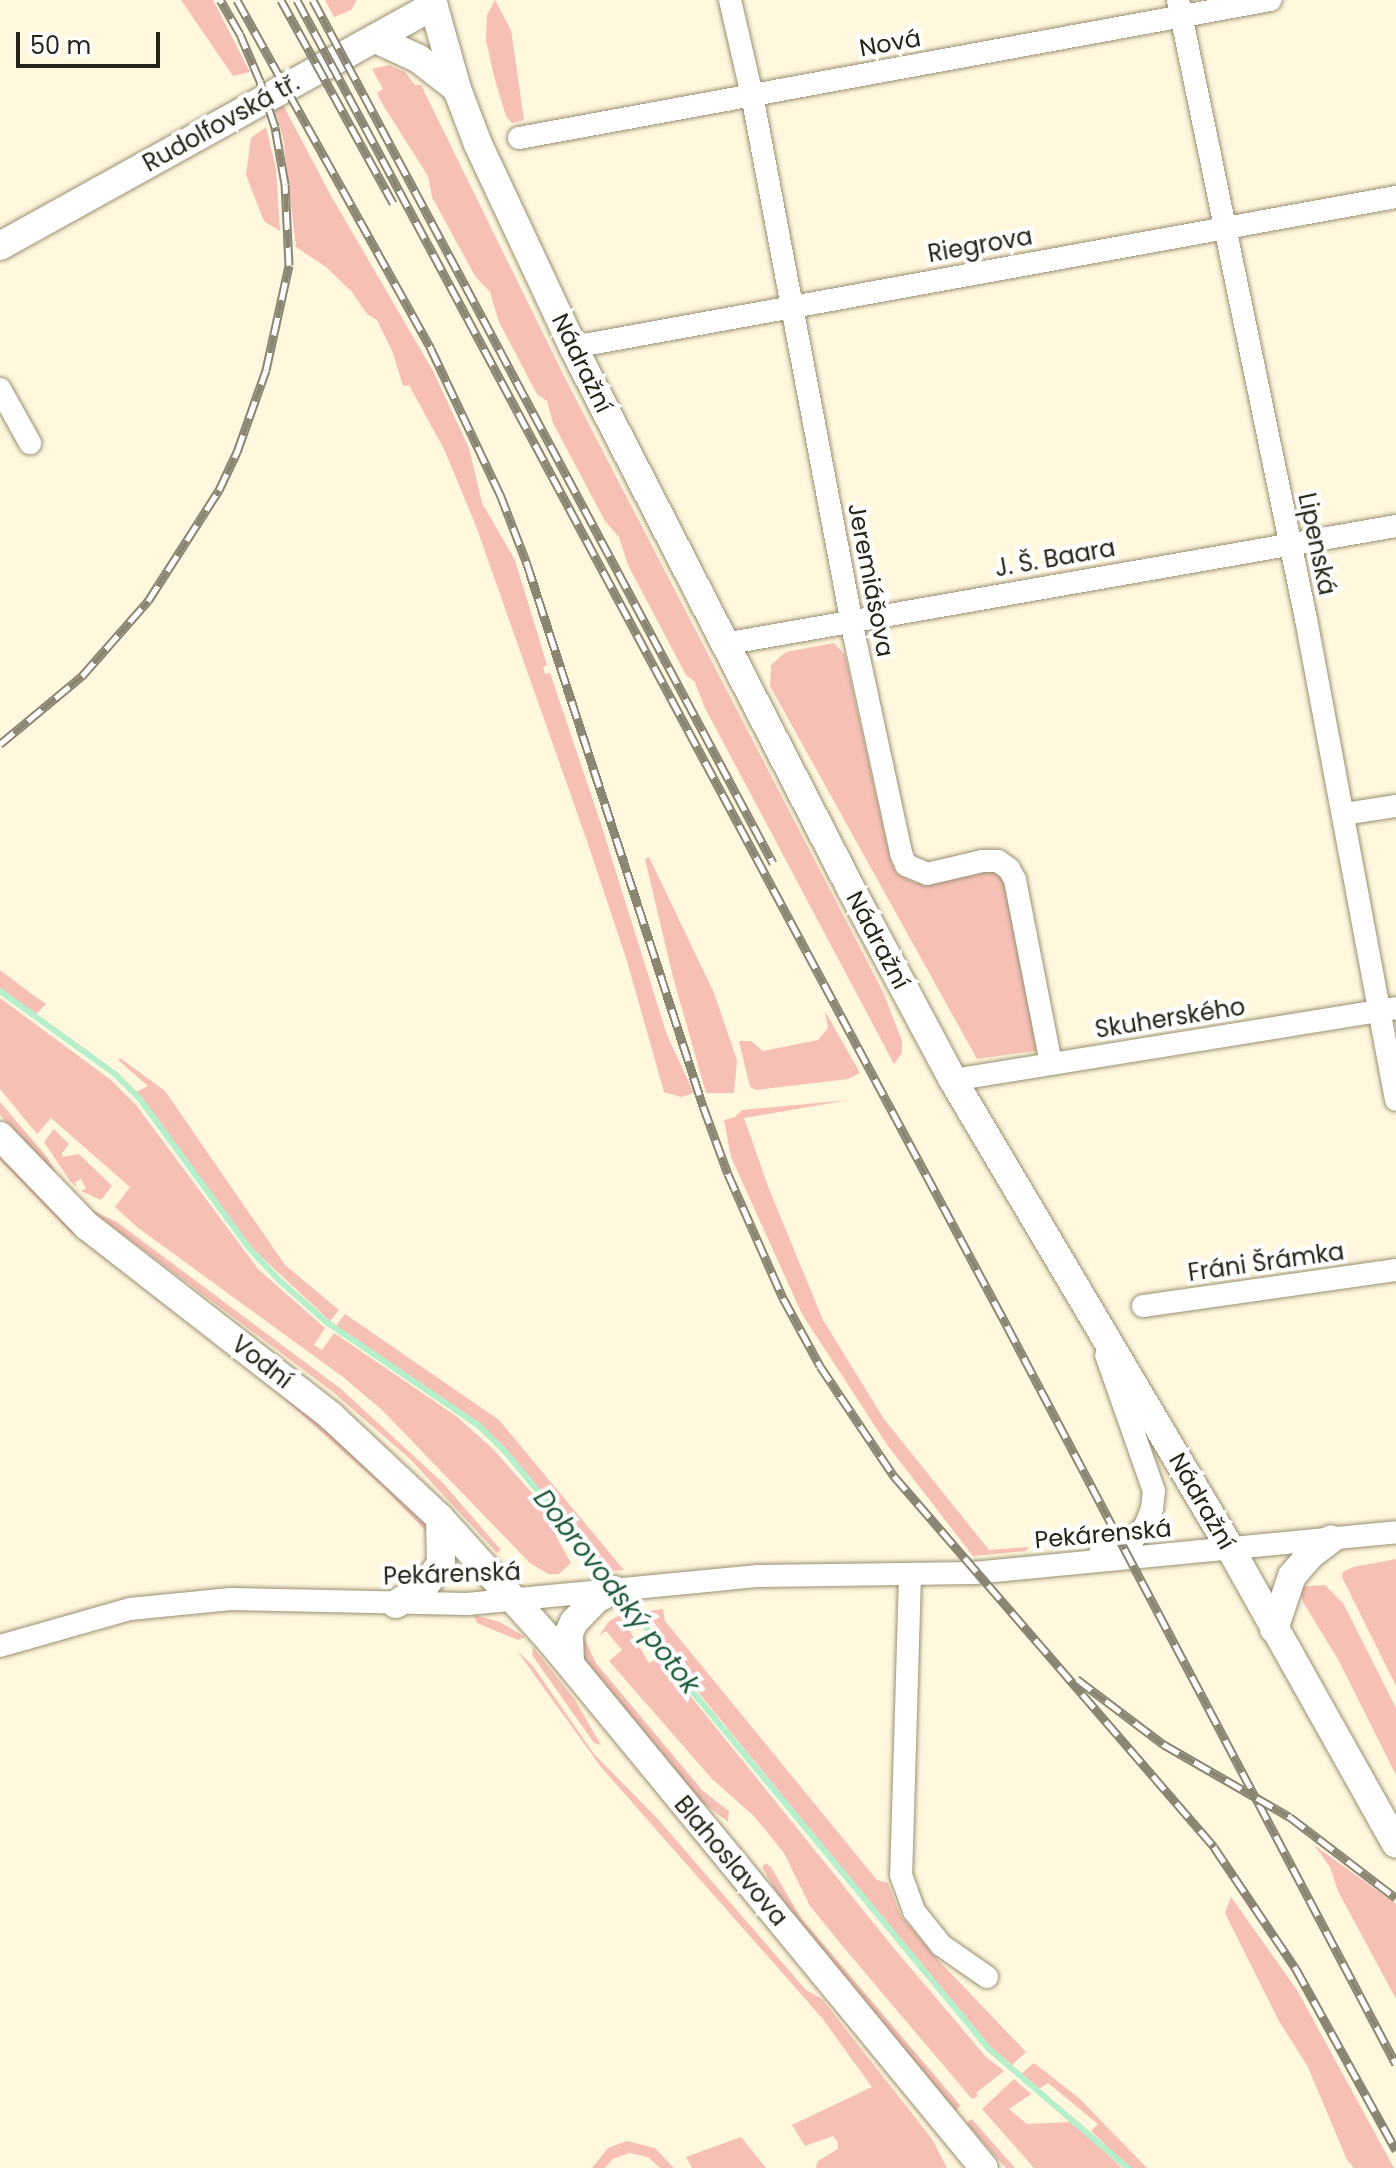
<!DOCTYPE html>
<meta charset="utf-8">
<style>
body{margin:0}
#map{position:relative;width:1396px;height:2168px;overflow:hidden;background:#fff7de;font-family:Poppins,sans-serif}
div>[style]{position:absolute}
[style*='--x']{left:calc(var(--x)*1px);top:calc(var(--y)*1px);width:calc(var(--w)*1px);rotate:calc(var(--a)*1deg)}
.green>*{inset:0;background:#f6c0b6}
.stream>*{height:6px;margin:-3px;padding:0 3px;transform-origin:3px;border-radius:3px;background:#b7efcc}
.roads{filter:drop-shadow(0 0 2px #999073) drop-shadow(0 0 2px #999073)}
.minor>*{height:22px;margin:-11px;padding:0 11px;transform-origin:11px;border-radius:11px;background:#fff}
.major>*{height:28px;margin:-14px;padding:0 14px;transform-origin:14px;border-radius:14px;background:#fff}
.rail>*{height:9px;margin-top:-4.5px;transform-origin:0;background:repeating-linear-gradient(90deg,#fff 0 18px,#8b8573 0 36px);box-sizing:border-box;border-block:2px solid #8b8573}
span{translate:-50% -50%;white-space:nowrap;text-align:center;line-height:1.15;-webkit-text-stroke:8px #fff;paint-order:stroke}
.street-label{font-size:24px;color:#262317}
.water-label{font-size:26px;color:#195938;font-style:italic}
.scale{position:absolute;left:16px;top:32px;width:144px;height:36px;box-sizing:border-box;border:4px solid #262317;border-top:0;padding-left:10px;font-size:24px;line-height:28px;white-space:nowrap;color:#262317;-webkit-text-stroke:6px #fff;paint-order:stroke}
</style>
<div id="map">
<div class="green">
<i style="clip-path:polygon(181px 0,213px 0,250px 72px,233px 76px)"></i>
<i style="clip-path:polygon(325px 0,357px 0,351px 10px,334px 17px)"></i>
<i style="clip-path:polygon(495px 0,511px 30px,516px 64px,524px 120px,512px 123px,506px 116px,495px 80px,486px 40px,487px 15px)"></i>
<i style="clip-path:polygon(389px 65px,405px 72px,415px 85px,421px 85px,565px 378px,884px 994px,902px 1041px,902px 1053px,894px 1064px,704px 706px,695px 682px,686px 675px,628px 565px,619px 537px,605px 521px,553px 423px,547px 401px,537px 394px,499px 322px,490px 292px,475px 276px,432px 197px,428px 176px,383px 105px,377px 93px,383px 89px,372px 69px)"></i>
<i style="clip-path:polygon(273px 86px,330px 194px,433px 371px,469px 448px,482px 503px,515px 560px,547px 665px,543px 667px,545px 674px,550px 673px,601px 824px,667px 1035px,694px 1093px,681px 1097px,664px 1092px,627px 961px,587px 841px,476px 526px,444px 449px,409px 385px,403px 386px,393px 353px,377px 320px,367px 314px,352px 292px,326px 267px,296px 247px,283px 138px,268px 87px)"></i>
<i style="clip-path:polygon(266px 127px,276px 169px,280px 231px,264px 221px,246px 175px,251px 138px)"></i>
<i style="clip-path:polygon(834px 643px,845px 655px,891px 863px,897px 873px,915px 883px,982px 871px,995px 871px,1004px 877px,1039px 1045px,1035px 1051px,977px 1059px,770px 686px,771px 665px,786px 652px)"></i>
<i style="clip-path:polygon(649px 857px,714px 993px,737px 1060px,734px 1093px,706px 1093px,673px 977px,645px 859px)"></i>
<i style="clip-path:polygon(0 970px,33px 995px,46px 1004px,36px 1014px,11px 997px,0 988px)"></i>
<i style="clip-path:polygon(0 998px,111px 1080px,136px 1105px,258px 1269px,325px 1328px,314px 1345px,322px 1350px,334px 1333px,456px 1416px,492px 1448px,557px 1521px,556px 1536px,571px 1563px,559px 1574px,548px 1574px,530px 1563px,381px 1409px,343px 1377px,137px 1227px,115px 1207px,130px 1187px,51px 1118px,37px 1134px,0 1089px)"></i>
<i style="clip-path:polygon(825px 1011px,860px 1073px,848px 1079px,756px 1090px,750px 1087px,739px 1041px,751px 1041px,763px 1051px,818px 1040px,828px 1028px)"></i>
<i style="clip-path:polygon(120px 1058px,165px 1091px,285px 1265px,339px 1310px,330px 1321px,251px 1247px,136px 1092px,148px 1086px,118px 1060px)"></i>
<i style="clip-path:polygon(849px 1100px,744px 1118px,769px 1189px,823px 1320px,884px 1419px,989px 1550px,1029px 1547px,1026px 1551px,973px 1556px,888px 1446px,802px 1314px,731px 1157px,724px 1120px,735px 1117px,742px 1110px)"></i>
<i style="clip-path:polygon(0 1102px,47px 1157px,60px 1180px,0 1115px)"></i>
<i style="clip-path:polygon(54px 1129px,69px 1144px,62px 1153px,63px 1157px,79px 1154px,112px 1186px,101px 1200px,81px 1191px,86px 1188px,81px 1179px,75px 1182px,77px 1187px,70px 1181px,44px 1142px)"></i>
<i style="clip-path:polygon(0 1151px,263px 1371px,428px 1524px,428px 1533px,383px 1487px,269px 1385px,69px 1231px,0 1160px)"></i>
<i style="clip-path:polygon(89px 1209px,117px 1222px,341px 1389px,443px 1483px,501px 1550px,497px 1553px,410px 1459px,333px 1392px)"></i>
<i style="clip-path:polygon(345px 1314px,499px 1420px,624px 1570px,611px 1571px,598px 1559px,519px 1464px,480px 1424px,336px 1326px)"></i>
<i style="clip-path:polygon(1396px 1559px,1396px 1686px,1342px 1577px,1343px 1572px,1353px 1567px)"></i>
<i style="clip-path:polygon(1325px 1585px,1343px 1603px,1396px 1708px,1396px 1775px,1339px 1661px,1303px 1602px,1299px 1587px)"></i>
<i style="clip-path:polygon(663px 1609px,665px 1621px,877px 1880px,888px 1883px,901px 1916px,940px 1962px,1026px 2052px,1012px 2065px,991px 2047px,953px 2004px,671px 1659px,654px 1633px,649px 1611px)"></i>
<i style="clip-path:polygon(474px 1615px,500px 1622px,525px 1637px,518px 1640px,477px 1623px)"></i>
<i style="clip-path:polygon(620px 1615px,649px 1663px,659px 1657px,892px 1946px,986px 2057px,1004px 2071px,976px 2093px,978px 2096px,972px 2099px,845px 1949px,810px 1906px,784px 1853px,754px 1816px,712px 1779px,609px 1661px,622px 1650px,606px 1631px,599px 1636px,609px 1621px)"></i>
<i style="clip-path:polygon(583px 1636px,596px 1663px,703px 1791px,729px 1811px,728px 1822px,698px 1799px,582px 1658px)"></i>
<i style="clip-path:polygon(533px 1647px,575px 1700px,601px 1745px,594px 1743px,532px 1655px)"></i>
<i style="clip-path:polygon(517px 1651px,533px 1666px,594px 1754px,657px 1818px,806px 1990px,822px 1999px,932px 2139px,947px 2168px,816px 2168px,818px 2161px,838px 2149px,838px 2142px,833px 2136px,805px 2146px,792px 2125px,872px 2087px,822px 2018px,601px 1767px)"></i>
<i style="clip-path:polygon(1314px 1845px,1396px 1904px,1396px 1999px,1338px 1891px,1330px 1867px)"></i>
<i style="clip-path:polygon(766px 1863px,771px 1867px,801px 1918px,960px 2105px,956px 2112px,794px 1923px,762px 1867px)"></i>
<i style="clip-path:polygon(1231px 1897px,1297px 1990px,1394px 2168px,1354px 2168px,1347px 2160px,1308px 2067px,1279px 2021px,1225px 1913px)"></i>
<i style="clip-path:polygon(1034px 2063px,1079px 2098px,1147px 2168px,1130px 2168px,1091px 2131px,1098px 2124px,1048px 2083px,1039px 2089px,1021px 2074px)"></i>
<i style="clip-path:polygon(1014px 2079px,1031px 2094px,1009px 2109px,1027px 2124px,1073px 2122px,1122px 2168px,1034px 2168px,982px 2109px)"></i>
<i style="clip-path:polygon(972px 2119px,1015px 2168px,1006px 2168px,966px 2123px)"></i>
<i style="clip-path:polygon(741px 2137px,766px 2168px,692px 2168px,686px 2157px)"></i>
<i style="clip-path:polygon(627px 2141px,655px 2148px,674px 2168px,660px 2168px,648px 2157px,629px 2153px,613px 2159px,605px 2168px,592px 2168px,608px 2148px)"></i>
</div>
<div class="stream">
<i style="--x:0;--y:991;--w:142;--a:35.8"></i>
<i style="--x:115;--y:1074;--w:35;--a:45"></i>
<i style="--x:140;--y:1099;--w:185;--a:53.8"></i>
<i style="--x:249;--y:1248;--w:45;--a:46.8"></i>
<i style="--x:280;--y:1281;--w:60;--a:41.6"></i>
<i style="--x:325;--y:1321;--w:185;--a:34.2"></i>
<i style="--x:478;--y:1425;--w:35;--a:44"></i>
<i style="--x:503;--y:1449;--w:173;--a:50.2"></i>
<i style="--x:623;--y:1594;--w:103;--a:55.2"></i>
<i style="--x:682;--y:1679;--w:481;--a:50.3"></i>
<i style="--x:989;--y:2049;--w:183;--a:40.6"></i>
</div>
<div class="roads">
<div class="minor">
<i style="--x:730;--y:0;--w:98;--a:77"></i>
<i style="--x:752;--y:95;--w:550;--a:79.3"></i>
<i style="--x:854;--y:635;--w:223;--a:77.8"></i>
<i style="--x:901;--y:853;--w:13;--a:67"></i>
<i style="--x:906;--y:865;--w:23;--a:23"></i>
<i style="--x:927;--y:874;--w:57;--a:-13.1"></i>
<i style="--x:983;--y:861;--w:15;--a:0"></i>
<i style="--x:998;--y:861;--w:14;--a:36"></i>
<i style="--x:1009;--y:869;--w:13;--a:61"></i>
<i style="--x:1015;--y:880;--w:187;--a:78.9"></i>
<i style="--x:1178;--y:0;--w:632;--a:78.32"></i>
<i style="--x:1306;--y:619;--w:489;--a:79.4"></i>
<i style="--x:519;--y:138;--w:764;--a:-10.41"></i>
<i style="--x:573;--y:347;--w:837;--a:-10.33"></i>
<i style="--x:0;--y:389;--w:62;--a:60.9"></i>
<i style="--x:724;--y:644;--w:682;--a:-9.96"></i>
<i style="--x:1344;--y:814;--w:53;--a:-8.7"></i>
<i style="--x:953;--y:1080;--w:449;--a:-9.2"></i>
<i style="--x:1143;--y:1306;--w:256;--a:-8.1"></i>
<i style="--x:1100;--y:1553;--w:36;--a:-23"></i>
<i style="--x:1133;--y:1539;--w:18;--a:-47"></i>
<i style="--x:1145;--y:1526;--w:18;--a:-68"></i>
<i style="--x:1152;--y:1509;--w:18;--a:-84"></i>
<i style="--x:1154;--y:1491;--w:144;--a:-109.4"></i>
<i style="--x:910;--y:1576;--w:299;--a:91.7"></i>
<i style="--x:901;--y:1875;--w:38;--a:70"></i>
<i style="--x:914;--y:1911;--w:43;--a:51.5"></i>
<i style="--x:941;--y:1945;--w:56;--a:34.8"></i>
<i style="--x:0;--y:1646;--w:135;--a:-15.9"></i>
<i style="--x:130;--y:1609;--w:101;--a:-5.7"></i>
<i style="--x:231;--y:1599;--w:236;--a:1.2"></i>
<i style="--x:467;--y:1604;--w:293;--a:-5.5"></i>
<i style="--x:759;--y:1576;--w:215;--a:-0.8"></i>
<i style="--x:974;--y:1573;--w:424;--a:-5.5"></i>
</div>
<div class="major">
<i style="--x:432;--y:0;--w:92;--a:74.3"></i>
<i style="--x:457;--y:89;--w:59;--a:69.1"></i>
<i style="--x:478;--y:144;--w:224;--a:64.9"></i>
<i style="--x:573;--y:347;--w:607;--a:62.84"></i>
<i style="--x:850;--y:887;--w:219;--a:61.9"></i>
<i style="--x:953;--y:1080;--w:544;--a:59.38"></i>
<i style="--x:1230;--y:1548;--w:339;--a:60.7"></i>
<i style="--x:376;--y:39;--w:47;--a:24.9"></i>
<i style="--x:419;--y:59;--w:47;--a:38.1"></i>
<i style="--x:0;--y:246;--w:496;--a:-29"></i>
<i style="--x:0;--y:1136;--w:125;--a:46"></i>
<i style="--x:87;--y:1226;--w:309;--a:37.9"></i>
<i style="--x:331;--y:1416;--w:149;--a:43.1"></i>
<i style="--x:440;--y:1518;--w:164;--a:48"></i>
<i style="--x:550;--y:1640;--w:683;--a:50.58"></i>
<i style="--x:396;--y:1604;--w:31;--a:-31"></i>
<i style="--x:423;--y:1588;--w:30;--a:-53"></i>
<i style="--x:441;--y:1564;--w:46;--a:-91.2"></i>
<i style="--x:1274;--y:1629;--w:56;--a:-71.2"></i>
<i style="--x:1292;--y:1576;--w:28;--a:-49"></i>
<i style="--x:1310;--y:1555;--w:26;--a:-37"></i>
<i style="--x:570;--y:1664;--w:31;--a:-92"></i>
<i style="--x:569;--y:1633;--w:12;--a:-66"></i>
<i style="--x:574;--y:1622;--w:32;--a:-46"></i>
<i style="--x:596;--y:1599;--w:20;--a:-27"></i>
</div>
</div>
<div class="rail">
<i style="--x:237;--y:0;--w:399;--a:60.9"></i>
<i style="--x:431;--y:349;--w:161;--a:64.6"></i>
<i style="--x:500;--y:494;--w:75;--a:68.9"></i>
<i style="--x:527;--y:564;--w:570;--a:72.01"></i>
<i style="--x:703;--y:1106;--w:72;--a:69.8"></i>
<i style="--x:728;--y:1174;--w:136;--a:66.1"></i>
<i style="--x:783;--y:1298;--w:77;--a:61.4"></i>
<i style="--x:820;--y:1366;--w:133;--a:56.1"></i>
<i style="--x:894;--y:1476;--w:490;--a:49.2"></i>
<i style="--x:1214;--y:1847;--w:147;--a:56.1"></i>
<i style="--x:1296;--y:1969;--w:207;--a:61.1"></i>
<i style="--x:281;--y:0;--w:232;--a:61.1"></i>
<i style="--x:297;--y:0;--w:1504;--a:61.83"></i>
<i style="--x:1007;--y:1326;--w:834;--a:62.21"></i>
<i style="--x:313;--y:0;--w:978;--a:61.94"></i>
<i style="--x:0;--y:744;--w:107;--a:-39.7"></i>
<i style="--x:82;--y:676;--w:100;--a:-48.7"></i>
<i style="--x:148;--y:601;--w:132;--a:-57.4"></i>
<i style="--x:219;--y:490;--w:42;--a:-64.7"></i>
<i style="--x:237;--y:452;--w:87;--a:-70.5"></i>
<i style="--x:266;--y:370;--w:107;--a:-77.6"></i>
<i style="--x:289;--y:265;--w:81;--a:-92.8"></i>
<i style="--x:285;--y:184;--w:58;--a:-100"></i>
<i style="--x:275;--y:127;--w:48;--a:-108.1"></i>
<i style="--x:260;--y:81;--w:51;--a:-113.1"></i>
<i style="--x:240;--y:34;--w:39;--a:-120"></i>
<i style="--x:1077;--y:1679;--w:108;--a:37.1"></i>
<i style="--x:1163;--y:1744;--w:146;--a:29.9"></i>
<i style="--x:1290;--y:1817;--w:133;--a:37.4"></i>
</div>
<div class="street-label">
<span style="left:890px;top:43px;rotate:-10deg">Nová</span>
<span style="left:221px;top:123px;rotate:-29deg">Rudolfovská tř.</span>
<span style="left:980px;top:245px;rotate:-10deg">Riegrova</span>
<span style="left:582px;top:363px;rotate:64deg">Nádražní</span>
<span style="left:1317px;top:544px;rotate:78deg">Lipenská</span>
<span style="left:1055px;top:558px;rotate:-10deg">J. Š. Baara</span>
<span style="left:871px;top:580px;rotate:79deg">Jeremiášova</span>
<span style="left:878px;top:940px;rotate:62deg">Nádražní</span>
<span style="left:1170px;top:1018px;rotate:-9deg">Skuherského</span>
<span style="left:1266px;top:1262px;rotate:-8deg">Fráni Šrámka</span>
<span style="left:262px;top:1362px;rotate:38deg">Vodní</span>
<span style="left:1202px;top:1501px;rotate:60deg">Nádražní</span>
<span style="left:1103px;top:1534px;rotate:-5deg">Pekárenská</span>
<span style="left:452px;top:1574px;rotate:-2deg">Pekárenská</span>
<span style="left:731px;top:1861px;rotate:50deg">Blahoslavova</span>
</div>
<div class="water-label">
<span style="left:616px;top:1592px;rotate:52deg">Dobrovodský potok</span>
</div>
<div class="scale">50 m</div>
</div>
